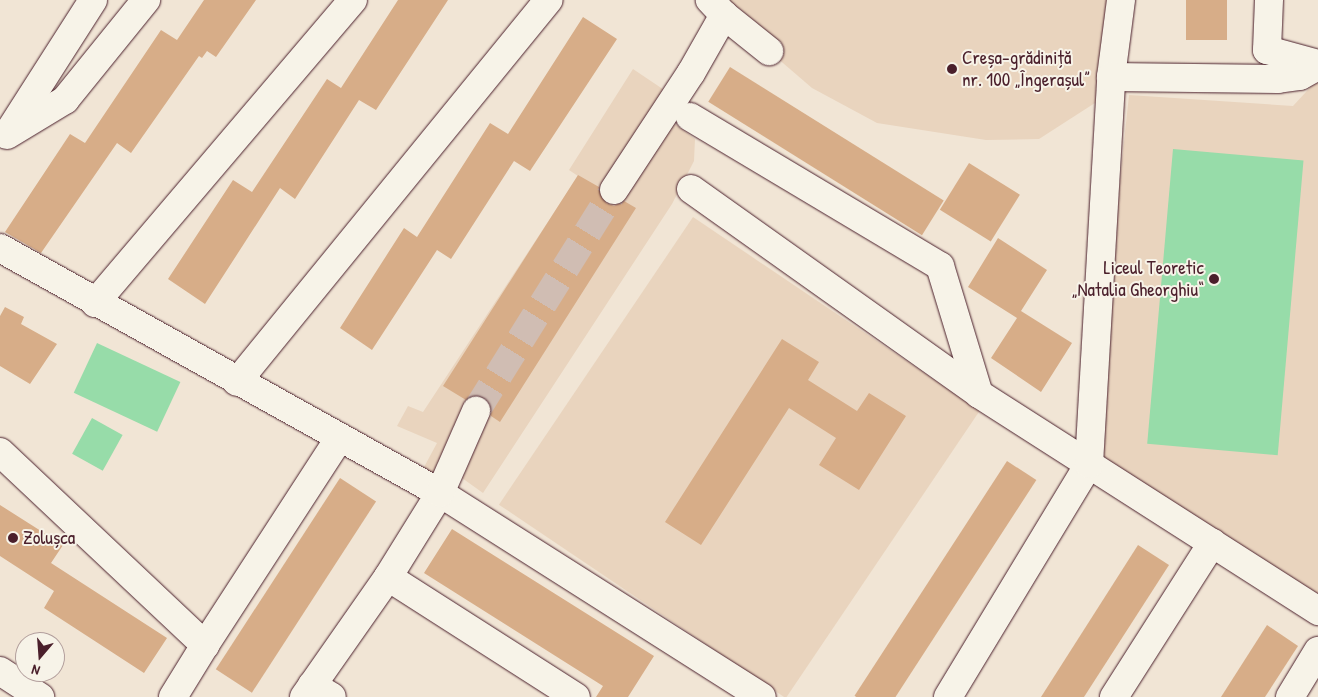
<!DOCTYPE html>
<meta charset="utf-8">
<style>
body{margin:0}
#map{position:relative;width:1318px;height:697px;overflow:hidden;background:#f1e5d5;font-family:"Patrick Hand",sans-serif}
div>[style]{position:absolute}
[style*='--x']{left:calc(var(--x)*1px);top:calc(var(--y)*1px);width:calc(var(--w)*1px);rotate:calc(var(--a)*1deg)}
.built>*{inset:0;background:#e9d4be;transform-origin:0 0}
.green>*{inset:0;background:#97dca9;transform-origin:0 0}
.building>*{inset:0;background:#d7ad88;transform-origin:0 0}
.minor-tunnel>*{height:28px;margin-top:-14px;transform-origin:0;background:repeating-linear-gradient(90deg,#d0bdb3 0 28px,transparent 0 42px)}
.roads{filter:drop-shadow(0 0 1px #4a1f2b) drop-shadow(0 0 1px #4a1f2b)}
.minor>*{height:28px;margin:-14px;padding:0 14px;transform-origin:14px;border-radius:14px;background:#f7f3e8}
.dots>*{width:14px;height:14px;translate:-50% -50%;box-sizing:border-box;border:2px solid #f7f3e8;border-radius:50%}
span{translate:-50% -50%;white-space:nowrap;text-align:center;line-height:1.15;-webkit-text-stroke:4px #f7f3e8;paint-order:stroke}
.poi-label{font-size:19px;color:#4a1f2b}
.left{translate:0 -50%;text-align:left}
.right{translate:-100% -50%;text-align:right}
.north{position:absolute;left:15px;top:632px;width:50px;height:50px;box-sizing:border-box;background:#f7f3e8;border:1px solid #b29e9c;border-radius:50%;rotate:198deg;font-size:14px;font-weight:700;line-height:20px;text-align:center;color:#4a1f2b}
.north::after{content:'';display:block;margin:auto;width:18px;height:22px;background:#4a1f2b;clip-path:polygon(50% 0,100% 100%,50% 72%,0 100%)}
</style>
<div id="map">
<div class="built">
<i style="clip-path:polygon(720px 0,1120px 0,1112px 92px,1039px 139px,986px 140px,877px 123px,812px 88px,769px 51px)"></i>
<i style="clip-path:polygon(633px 69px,685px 104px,672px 122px,695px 139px,694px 161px,672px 204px,483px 493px,455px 473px,449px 484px,423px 469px,437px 443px,397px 426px,408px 406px,423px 412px,578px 176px,569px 170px)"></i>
<i style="clip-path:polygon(1318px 79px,1318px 599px,1091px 452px,1129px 95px,1293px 106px)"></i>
<i style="left:693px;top:217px;width:346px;height:347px;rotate:34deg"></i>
</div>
<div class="green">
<i style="left:1173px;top:149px;width:131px;height:296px;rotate:5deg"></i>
<i style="left:97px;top:343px;width:92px;height:55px;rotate:25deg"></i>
<i style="left:92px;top:418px;width:35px;height:41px;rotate:29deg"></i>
</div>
<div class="building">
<i style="clip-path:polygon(204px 0,256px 0,216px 57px,207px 51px,202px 58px,199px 56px,131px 153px,117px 143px,41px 253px,5px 232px,70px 134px,85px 143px,161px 30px,177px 40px)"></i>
<i style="clip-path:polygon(398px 0,448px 0,376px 110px,359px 100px,295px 199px,280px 188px,205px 304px,168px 279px,233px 180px,252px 192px,327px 79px,341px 88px)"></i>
<i style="left:1186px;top:0;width:41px;height:40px"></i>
<i style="clip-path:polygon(583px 17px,617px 39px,530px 171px,514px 161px,451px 259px,437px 250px,372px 350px,340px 328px,404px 228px,417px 237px,490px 123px,508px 134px)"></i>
<i style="left:730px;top:67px;width:252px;height:41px;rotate:32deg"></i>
<i style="left:969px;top:163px;width:60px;height:55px;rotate:32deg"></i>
<i style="clip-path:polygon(578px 175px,599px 187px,606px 203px,614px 206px,624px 201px,636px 208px,500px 422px,491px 416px,489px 402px,483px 397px,466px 400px,443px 386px)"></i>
<i style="clip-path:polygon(998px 238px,1047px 270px,1021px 311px,1072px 343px,1041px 392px,991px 358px,1017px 318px,968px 287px)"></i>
<i style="clip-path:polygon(5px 307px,24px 317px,21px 324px,57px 344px,30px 384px,0 366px,0 316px)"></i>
<i style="clip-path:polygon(782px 339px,819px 362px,808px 380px,857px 411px,869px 393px,906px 416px,859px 490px,819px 465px,836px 438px,789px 408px,701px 545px,665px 522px)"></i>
<i style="left:1007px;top:461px;width:35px;height:280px;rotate:33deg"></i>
<i style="left:340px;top:478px;width:43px;height:228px;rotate:33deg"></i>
<i style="clip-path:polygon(0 505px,63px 545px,51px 563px,167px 638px,144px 673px,44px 608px,54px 591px,0 556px)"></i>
<i style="clip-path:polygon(452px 529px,654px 656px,628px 697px,596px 697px,603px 686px,424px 573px)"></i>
<i style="clip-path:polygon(1138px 545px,1169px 565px,1084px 697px,1041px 697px)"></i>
<i style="clip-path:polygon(1267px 625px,1298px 646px,1265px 697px,1221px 697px)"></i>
</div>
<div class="minor-tunnel">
<i style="--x:476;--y:411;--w:261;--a:-58"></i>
</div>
<div class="roads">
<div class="minor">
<i style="--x:1269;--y:0;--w:50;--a:92.3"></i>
<i style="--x:1267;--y:50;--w:53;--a:15.4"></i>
<i style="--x:724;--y:15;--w:58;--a:38.7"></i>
<i style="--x:1111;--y:77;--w:78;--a:-82.6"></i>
<i style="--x:690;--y:117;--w:291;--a:30.8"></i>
<i style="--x:940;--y:266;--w:134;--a:73.1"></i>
<i style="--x:10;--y:130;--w:154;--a:-57.4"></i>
<i style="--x:7;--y:135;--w:68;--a:-31.1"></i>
<i style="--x:65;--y:100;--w:129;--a:-51"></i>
<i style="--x:691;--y:189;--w:354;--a:35.4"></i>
<i style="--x:979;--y:394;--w:403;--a:32.6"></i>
<i style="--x:614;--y:190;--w:140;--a:-56.7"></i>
<i style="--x:691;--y:73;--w:67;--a:-60.4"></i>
<i style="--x:724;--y:15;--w:21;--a:-133"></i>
<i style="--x:0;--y:248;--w:504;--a:29.11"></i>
<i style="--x:440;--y:493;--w:381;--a:32.4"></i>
<i style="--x:95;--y:303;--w:398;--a:-49.6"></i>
<i style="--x:237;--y:382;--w:493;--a:-50.8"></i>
<i style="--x:0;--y:452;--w:282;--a:43.3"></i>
<i style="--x:205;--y:645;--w:61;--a:121.6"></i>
<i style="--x:388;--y:577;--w:223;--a:32.6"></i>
<i style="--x:205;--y:645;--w:246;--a:-57"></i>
<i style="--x:0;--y:671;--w:48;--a:33"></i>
<i style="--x:312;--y:685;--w:23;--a:31"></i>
<i style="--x:304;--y:697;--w:146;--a:-55"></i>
<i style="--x:388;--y:577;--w:99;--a:-58.2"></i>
<i style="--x:440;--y:493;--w:90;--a:-66.3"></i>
<i style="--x:948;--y:697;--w:272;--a:-58.8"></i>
<i style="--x:1089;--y:464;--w:388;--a:-86.7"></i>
<i style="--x:1111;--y:77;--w:167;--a:0.7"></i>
<i style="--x:1278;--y:79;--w:22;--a:-8"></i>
<i style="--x:1300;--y:76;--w:21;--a:-29"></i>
<i style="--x:1114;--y:697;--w:183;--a:-57.5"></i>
<i style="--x:1290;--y:697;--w:54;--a:-58.7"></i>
</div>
</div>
<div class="dots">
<i style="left:952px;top:69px;background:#4a1f2b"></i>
<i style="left:1214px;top:279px;background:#4a1f2b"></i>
<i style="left:13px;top:538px;background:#4a1f2b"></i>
</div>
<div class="poi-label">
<span class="left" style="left:962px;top:69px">Creșa-grădiniță<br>nr. 100 „Îngerașul”</span>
<span class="right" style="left:1204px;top:279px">Liceul Teoretic<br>„Natalia Gheorghiu“</span>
<span class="left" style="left:23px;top:538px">Zolușca</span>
</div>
<div class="north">N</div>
</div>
